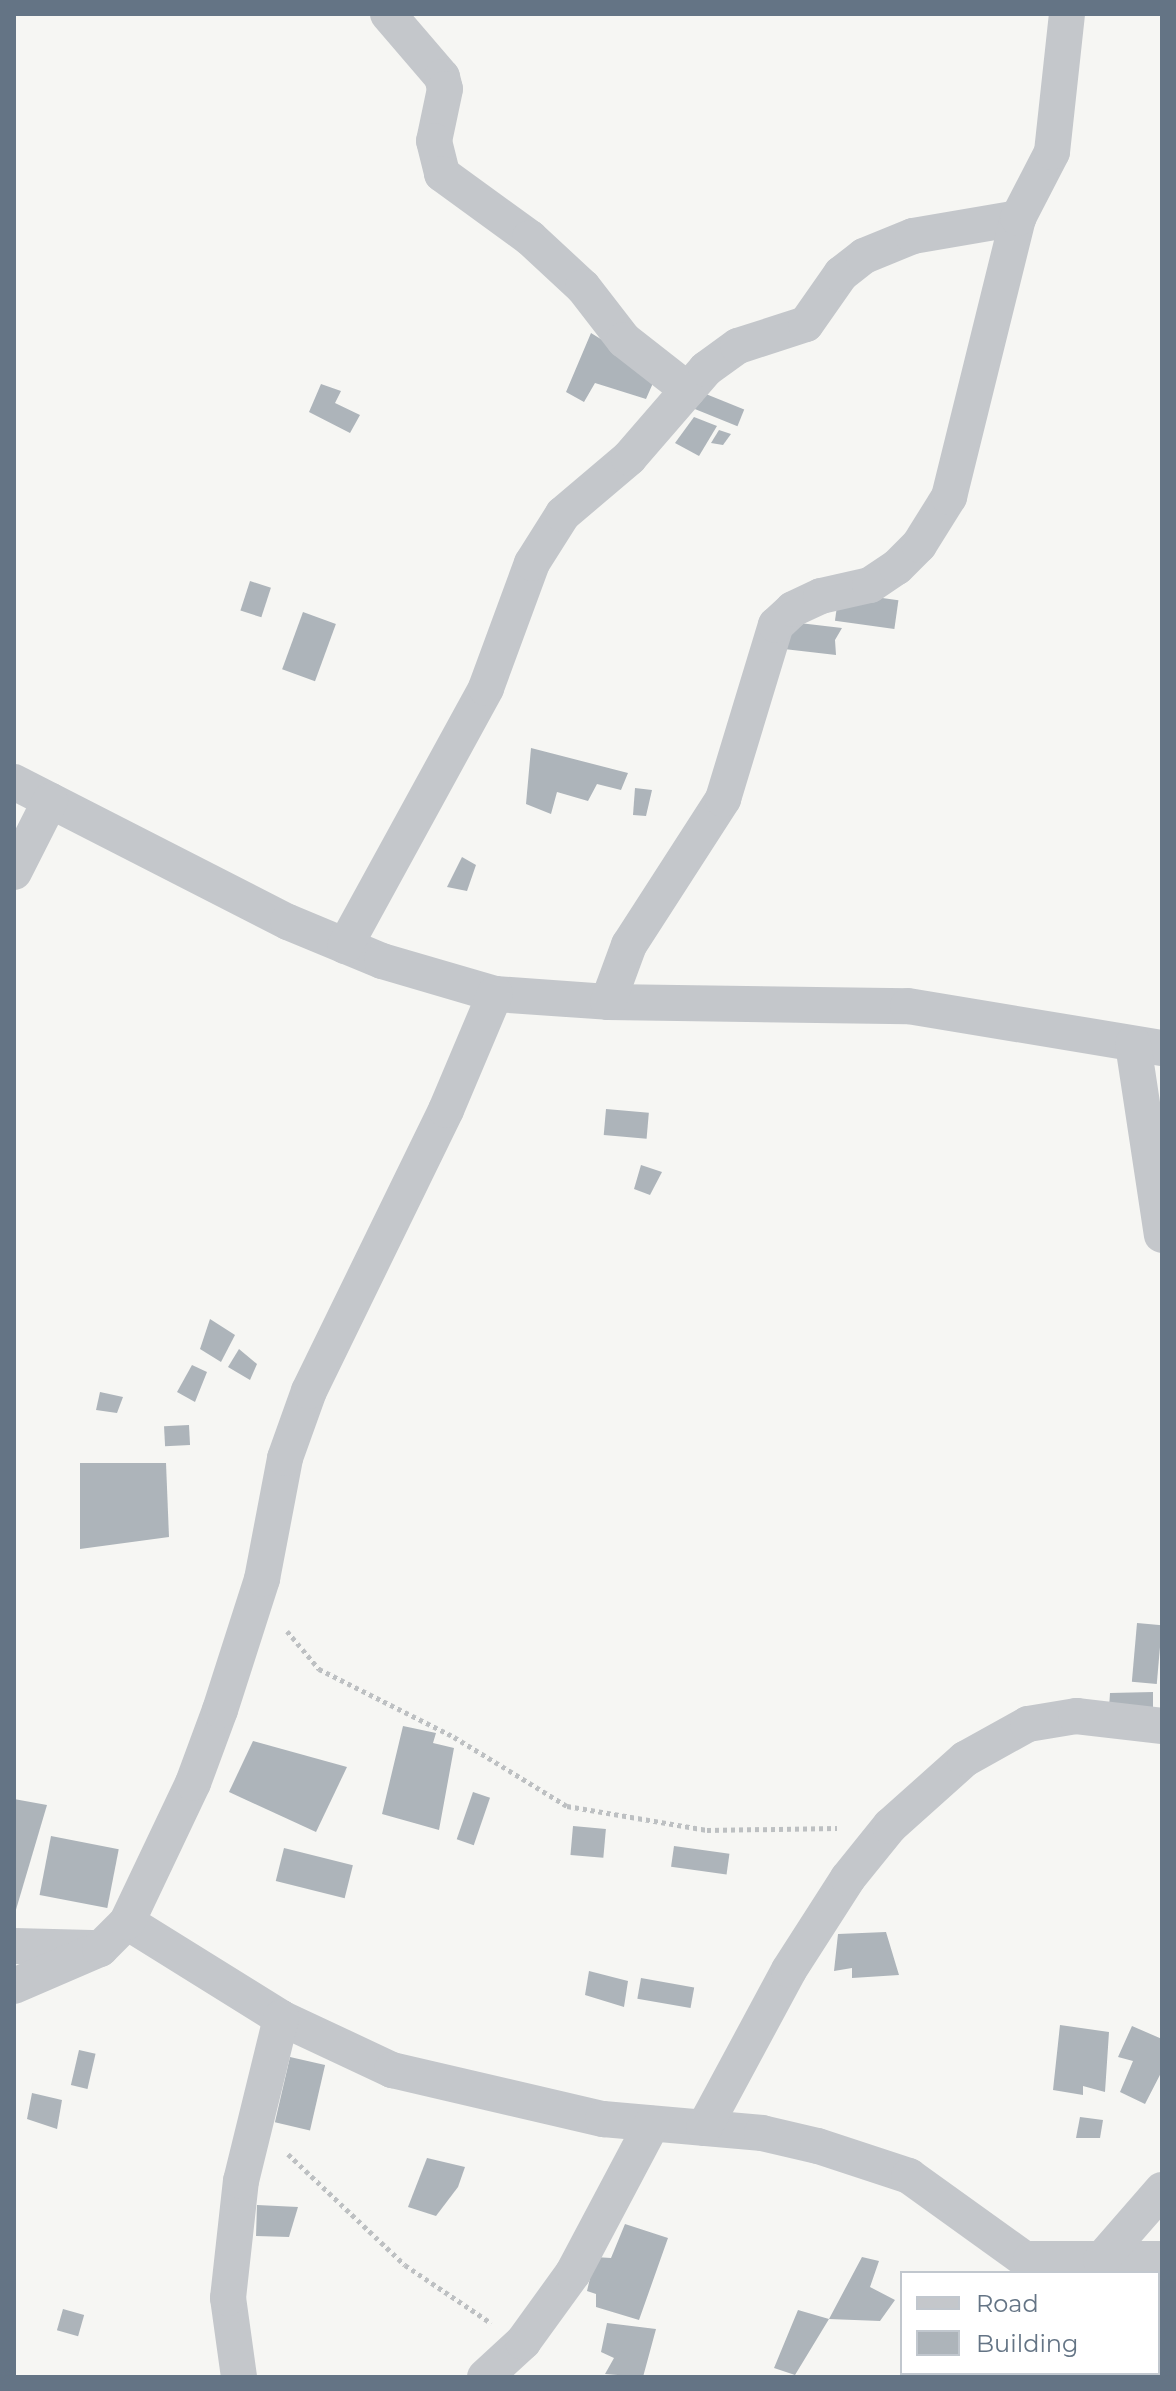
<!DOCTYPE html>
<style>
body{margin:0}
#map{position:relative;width:1176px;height:2391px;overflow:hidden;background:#f6f6f3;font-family:Montserrat,sans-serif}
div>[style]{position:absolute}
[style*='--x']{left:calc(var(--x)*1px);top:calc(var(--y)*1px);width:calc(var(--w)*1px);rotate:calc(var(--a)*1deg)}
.building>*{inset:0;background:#adb4ba;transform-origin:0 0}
.path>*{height:5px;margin-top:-2.5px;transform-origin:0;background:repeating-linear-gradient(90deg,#bdc0c2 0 4px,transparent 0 8px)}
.street>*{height:36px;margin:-18px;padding:0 18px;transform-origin:18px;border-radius:18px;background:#c4c7cb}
span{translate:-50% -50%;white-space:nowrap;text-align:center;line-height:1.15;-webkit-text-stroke:8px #fff;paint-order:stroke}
.frame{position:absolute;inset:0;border:16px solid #647485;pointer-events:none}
.legend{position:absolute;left:900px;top:2271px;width:260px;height:104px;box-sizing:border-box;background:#fff;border:2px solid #c1c7ce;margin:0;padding:10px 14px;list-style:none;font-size:24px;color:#647485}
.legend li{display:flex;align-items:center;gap:16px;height:40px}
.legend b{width:40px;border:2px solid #c1c7ce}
</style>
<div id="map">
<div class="building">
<i style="clip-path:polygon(591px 333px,657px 374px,646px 399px,595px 383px,584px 402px,566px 392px)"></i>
<i style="clip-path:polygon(321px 384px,341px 391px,335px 403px,360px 415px,350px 433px,309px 412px)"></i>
<i style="left:696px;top:390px;width:52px;height:18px;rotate:22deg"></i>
<i style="clip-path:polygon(694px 417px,717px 426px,699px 456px,675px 443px)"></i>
<i style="clip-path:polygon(719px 430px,731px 434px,723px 445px,711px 443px)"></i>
<i style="left:250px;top:581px;width:22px;height:31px;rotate:18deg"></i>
<i style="left:839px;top:592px;width:60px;height:29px;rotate:8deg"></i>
<i style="left:303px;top:612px;width:35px;height:61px;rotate:20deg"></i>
<i style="clip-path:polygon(791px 622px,842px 628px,835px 640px,836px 655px,784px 649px)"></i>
<i style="clip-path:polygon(531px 748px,628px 773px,621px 790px,597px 784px,588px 801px,557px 792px,551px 814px,526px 804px)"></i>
<i style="clip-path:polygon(635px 788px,652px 790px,646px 816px,633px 815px)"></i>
<i style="clip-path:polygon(462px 857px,476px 865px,467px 891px,447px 887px)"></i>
<i style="left:606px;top:1109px;width:43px;height:26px;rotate:5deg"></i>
<i style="clip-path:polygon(641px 1165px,662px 1172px,650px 1195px,634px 1189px)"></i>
<i style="clip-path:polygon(210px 1319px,235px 1335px,221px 1362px,200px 1349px)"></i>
<i style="clip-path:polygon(239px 1349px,257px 1364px,250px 1380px,228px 1367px)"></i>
<i style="clip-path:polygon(192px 1365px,207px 1372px,195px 1402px,177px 1392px)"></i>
<i style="clip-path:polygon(100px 1392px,123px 1397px,117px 1413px,96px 1410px)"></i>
<i style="left:189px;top:1425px;width:20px;height:25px;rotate:87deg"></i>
<i style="clip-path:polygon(80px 1463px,166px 1463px,169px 1537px,80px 1549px)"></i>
<i style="left:1137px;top:1623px;width:25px;height:59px;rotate:5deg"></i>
<i style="clip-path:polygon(1153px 1692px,1153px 1710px,1109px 1708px,1110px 1693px)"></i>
<i style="clip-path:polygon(403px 1726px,436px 1733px,433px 1743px,454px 1748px,439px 1830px,382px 1814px)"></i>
<i style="clip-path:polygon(253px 1741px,347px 1767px,316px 1832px,229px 1792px)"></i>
<i style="left:473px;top:1792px;width:18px;height:50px;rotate:19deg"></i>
<i style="clip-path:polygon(14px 1799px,47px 1805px,15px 1913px,14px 1913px)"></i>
<i style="left:573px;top:1826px;width:33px;height:29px;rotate:5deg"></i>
<i style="left:51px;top:1836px;width:69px;height:60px;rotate:11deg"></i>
<i style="left:674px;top:1846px;width:56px;height:21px;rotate:8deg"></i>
<i style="left:284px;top:1848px;width:71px;height:34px;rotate:14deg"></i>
<i style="clip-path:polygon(886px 1932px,899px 1975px,852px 1978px,852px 1968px,834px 1971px,838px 1934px)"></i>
<i style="clip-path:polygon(589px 1971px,628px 1981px,624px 2007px,585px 1995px)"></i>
<i style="left:641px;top:1978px;width:54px;height:21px;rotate:10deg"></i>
<i style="clip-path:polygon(1060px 2025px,1109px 2032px,1105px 2092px,1083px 2086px,1083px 2095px,1053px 2090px)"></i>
<i style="clip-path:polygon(1132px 2026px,1162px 2039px,1162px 2071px,1145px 2104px,1120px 2092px,1133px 2061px,1118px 2057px)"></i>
<i style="left:79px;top:2050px;width:17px;height:36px;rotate:13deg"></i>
<i style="left:290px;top:2057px;width:36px;height:67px;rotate:13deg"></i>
<i style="clip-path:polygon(32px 2093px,62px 2100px,57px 2129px,27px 2119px)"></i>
<i style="clip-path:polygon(1080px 2117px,1103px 2120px,1100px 2138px,1076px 2138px)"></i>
<i style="clip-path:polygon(427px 2158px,465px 2167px,458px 2187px,436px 2216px,408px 2207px)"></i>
<i style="clip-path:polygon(257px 2205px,298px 2207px,289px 2237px,256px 2236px)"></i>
<i style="clip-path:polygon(625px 2224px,668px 2238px,639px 2320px,596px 2307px,596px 2294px,587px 2291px,595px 2257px,611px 2258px)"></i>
<i style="clip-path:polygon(862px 2257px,879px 2261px,870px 2287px,895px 2300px,880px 2321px,829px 2319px,795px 2375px,774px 2368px,798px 2310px,829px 2319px)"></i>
<i style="left:63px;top:2309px;width:22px;height:22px;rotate:16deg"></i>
<i style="clip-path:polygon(1158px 2312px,1162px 2313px,1159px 2346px,1158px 2346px)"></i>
<i style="clip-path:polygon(607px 2323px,656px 2329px,643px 2377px,605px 2374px,614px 2358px,601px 2352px)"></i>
</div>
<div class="path">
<i style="--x:287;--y:1631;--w:50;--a:49.9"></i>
<i style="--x:319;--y:1669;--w:151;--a:26.7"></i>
<i style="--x:454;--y:1737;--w:132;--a:31.4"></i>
<i style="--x:567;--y:1806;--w:142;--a:9.7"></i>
<i style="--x:707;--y:1830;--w:130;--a:-0.9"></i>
<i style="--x:288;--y:2154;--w:161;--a:43.5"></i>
<i style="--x:405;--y:2265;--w:104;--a:34"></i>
</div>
<div class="street">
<i style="--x:388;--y:14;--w:83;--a:49.4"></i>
<i style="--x:442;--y:77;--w:12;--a:76"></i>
<i style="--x:445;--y:89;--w:53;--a:101.9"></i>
<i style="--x:434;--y:141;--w:34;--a:76"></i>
<i style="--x:442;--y:174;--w:109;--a:36"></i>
<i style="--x:530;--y:238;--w:72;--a:42.8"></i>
<i style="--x:583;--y:287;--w:67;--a:52.3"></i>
<i style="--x:624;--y:340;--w:81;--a:38"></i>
<i style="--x:14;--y:782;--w:308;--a:27.1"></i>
<i style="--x:288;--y:922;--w:102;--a:22.5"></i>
<i style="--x:382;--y:961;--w:118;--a:16.3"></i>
<i style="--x:495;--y:994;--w:113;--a:4"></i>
<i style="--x:608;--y:1002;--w:300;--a:0.8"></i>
<i style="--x:908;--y:1006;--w:257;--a:9.4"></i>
<i style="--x:14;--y:872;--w:80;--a:-63.1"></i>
<i style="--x:345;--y:946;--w:294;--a:-61.3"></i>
<i style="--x:486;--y:688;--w:133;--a:-69.8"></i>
<i style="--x:532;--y:563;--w:58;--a:-57.7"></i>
<i style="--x:563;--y:514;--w:87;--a:-40.3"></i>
<i style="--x:629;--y:458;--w:118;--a:-49.1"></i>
<i style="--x:706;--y:369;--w:39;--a:-36"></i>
<i style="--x:738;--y:346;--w:71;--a:-17.9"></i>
<i style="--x:806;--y:324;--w:61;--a:-55"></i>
<i style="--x:841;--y:274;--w:29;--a:-38"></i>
<i style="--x:864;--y:256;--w:53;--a:-22.2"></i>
<i style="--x:913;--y:236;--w:107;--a:-9.7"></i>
<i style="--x:608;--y:1002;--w:61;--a:-69.8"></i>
<i style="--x:629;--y:945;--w:174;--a:-57.2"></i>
<i style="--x:723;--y:799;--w:182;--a:-73.1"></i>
<i style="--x:776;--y:625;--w:23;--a:-43"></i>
<i style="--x:793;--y:609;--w:31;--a:-25"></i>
<i style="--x:821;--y:596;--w:50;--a:-12.7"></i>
<i style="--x:870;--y:585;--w:32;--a:-34"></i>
<i style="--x:897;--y:567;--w:31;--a:-45"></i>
<i style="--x:919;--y:545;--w:57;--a:-58"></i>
<i style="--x:949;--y:497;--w:287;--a:-76.1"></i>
<i style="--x:1018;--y:218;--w:74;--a:-62.7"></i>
<i style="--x:1052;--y:152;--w:139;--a:-83.8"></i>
<i style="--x:1133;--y:1044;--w:193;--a:81.4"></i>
<i style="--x:127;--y:1922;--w:181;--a:31.9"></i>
<i style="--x:281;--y:2018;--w:123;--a:25.1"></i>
<i style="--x:392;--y:2070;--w:217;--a:13.1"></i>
<i style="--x:603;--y:2119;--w:160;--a:5"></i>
<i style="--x:762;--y:2133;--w:57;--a:13.1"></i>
<i style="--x:818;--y:2146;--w:96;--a:18.2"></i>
<i style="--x:909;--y:2176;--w:166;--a:35.7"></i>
<i style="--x:14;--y:1946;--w:78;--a:1.5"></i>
<i style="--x:14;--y:1986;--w:94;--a:-23.3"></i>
<i style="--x:100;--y:1949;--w:38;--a:-45"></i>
<i style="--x:127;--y:1922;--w:154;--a:-64.6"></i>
<i style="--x:193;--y:1783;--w:78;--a:-69.7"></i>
<i style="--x:220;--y:1710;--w:138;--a:-72.2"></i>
<i style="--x:262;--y:1579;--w:123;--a:-79.2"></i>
<i style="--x:285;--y:1458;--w:71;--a:-70.3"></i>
<i style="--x:309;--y:1391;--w:313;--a:-64"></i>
<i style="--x:446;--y:1110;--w:126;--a:-67.1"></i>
<i style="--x:704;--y:2128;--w:179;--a:-61.7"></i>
<i style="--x:789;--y:1970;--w:109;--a:-57.3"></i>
<i style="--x:848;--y:1878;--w:67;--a:-51.1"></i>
<i style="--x:890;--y:1826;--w:101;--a:-41.8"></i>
<i style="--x:965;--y:1759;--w:72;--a:-29.1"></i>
<i style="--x:1028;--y:1724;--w:49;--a:-9.5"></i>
<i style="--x:1076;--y:1716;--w:87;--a:6.6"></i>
<i style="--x:1031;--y:2259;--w:131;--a:0"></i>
<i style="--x:1101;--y:2260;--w:93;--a:-48.9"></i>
<i style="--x:1135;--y:2373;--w:6;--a:45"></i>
<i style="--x:239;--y:2377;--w:80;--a:-97.9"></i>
<i style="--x:228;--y:2298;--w:118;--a:-83.7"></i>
<i style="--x:241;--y:2181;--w:168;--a:-76.2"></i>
<i style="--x:485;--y:2377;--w:52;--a:-42.6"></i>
<i style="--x:523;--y:2342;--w:85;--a:-54.1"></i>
<i style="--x:573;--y:2273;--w:169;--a:-62.1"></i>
</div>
<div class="frame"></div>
<ul class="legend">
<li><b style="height:10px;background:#c4c7cb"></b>Road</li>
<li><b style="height:22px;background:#adb4ba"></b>Building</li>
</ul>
</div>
